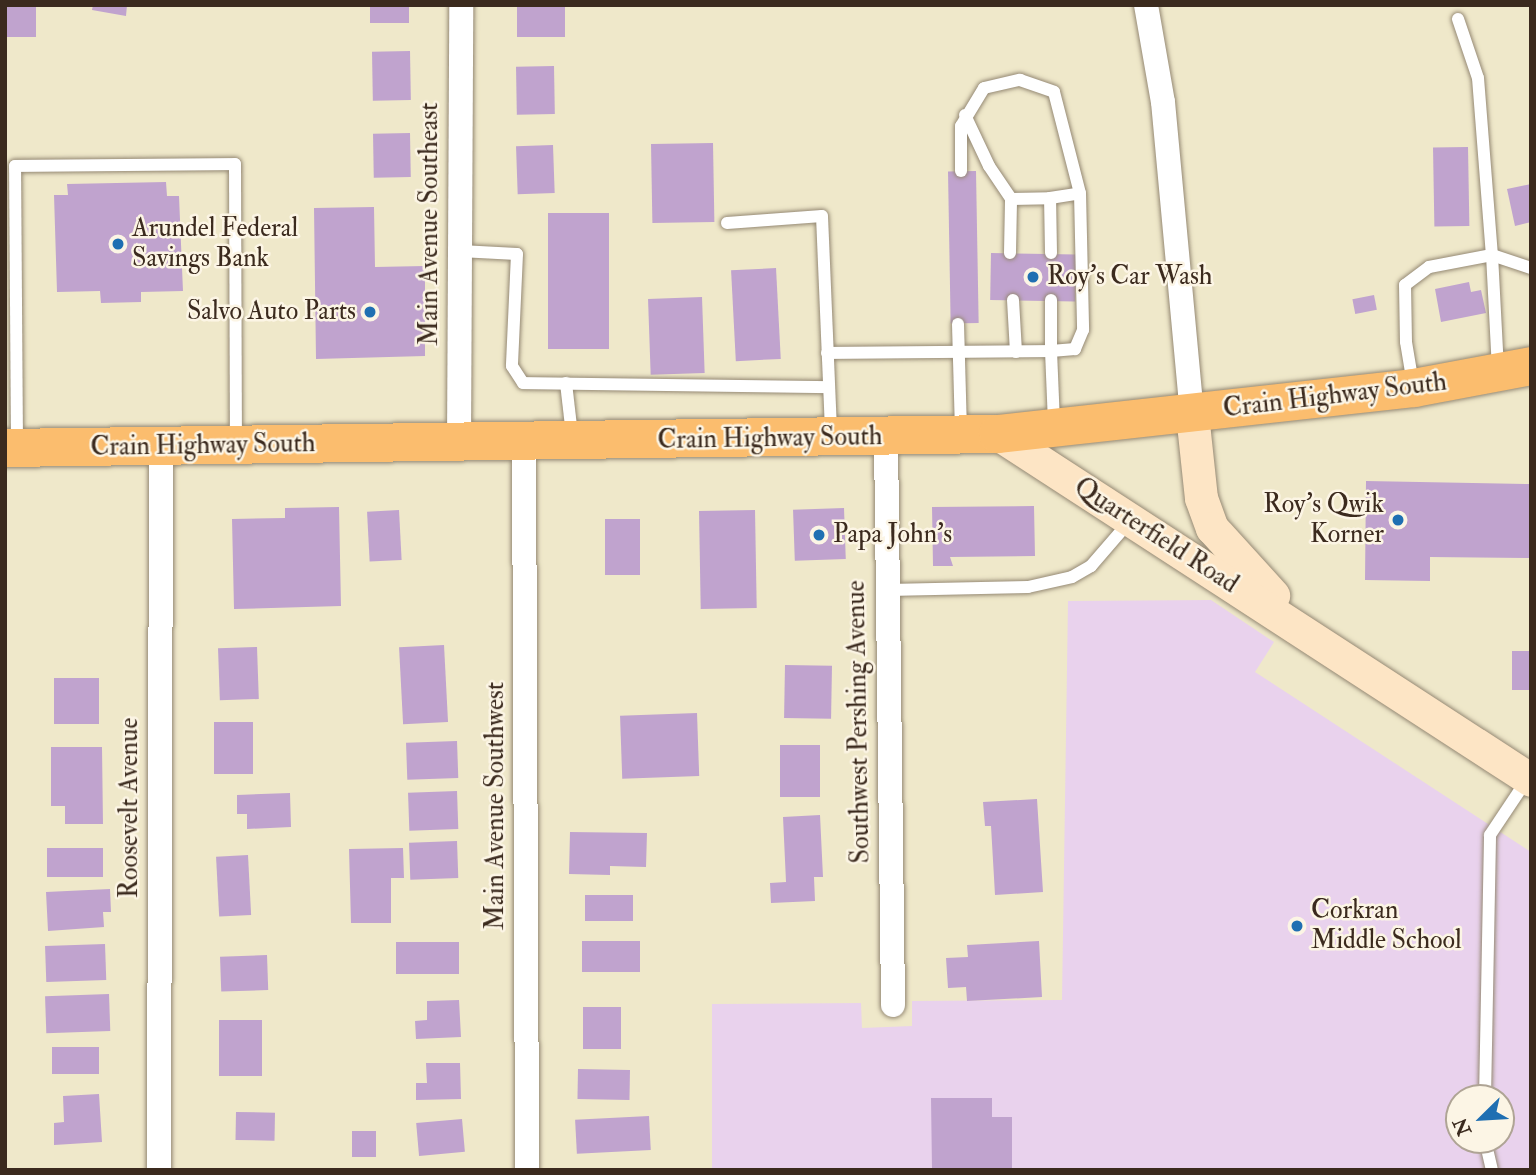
<!DOCTYPE html>
<style>
body{margin:0}
#map{position:relative;width:1536px;height:1175px;overflow:hidden;background:#efe8ca;font-family:"IM FELL Double Pica",serif}
div>[style]{position:absolute}
[style*='--x']{left:calc(var(--x)*1px);top:calc(var(--y)*1px);width:calc(var(--w)*1px);rotate:calc(var(--a)*1deg)}
.built>*{inset:0;background:#e9d2ed}
.building>*{inset:0;background:#c0a3ce;transform-origin:0 0}
.roads{filter:drop-shadow(0 0 2px #958974) drop-shadow(0 0 2px #958974)}
.lane>*{height:12px;margin:-6px;padding:0 6px;transform-origin:6px;border-radius:6px;background:#fff}
.street>*{height:24px;margin:-12px;padding:0 12px;transform-origin:12px;border-radius:12px;background:#fff}
.secondary>*{height:33px;margin:-16.5px;padding:0 16.5px;transform-origin:16.5px;border-radius:16.5px;background:#fde5c5}
.primary>*{height:38px;margin:-19px;padding:0 19px;transform-origin:19px;border-radius:19px;background:#fbbd6e}
.dots>*{width:19px;height:19px;translate:-50% -50%;box-sizing:border-box;border:4px solid #fcf5e5;border-radius:50%}
span{translate:-50% -50%;white-space:nowrap;text-align:center;line-height:1.15;-webkit-text-stroke:5px #fcf5e5;paint-order:stroke}
.street-label{font-size:26px;color:#3b2a1e}
.poi-label{font-size:26px;color:#3b2a1e}
.left{translate:0 -50%;text-align:left}
.right{translate:-100% -50%;text-align:right}
.frame{position:absolute;inset:0;border:7px solid #3b2a1e;pointer-events:none}
.north{position:absolute;left:1445px;top:1084px;width:70px;height:70px;box-sizing:border-box;background:#fcf5e5;border:2px solid #afa495;border-radius:50%;rotate:246deg;font-size:19px;font-weight:700;line-height:28px;text-align:center;color:#3b2a1e}
.north::after{content:'';display:block;margin:auto;width:24px;height:32px;background:#1f6fb2;clip-path:polygon(50% 0,100% 100%,50% 72%,0 100%)}
</style>
<div id="map">
<div class="built">
<i style="clip-path:polygon(evenodd,1211px 600px,1274px 642px,1255px 672px,1531px 852px,1531px 1170px,712px 1170px,712px 1004px,861px 1003px,862px 1028px,912px 1026px,912px 1001px,1062px 1000px,1068px 601px,1211px 600px,1459px 1098px,1501px 1098px,1501px 1140px,1459px 1140px,1459px 1098px)"></i>
</div>
<div class="building">
<i style="left:5px;top:5px;width:31px;height:32px"></i>
<i style="clip-path:polygon(93px 5px,127px 5px,126px 16px,92px 10px)"></i>
<i style="left:370px;top:5px;width:39px;height:18px"></i>
<i style="left:517px;top:5px;width:48px;height:32px"></i>
<i style="left:410px;top:51px;width:49px;height:38px;rotate:89deg"></i>
<i style="left:554px;top:66px;width:48px;height:38px;rotate:89deg"></i>
<i style="left:410px;top:133px;width:44px;height:37px;rotate:89deg"></i>
<i style="left:713px;top:143px;width:79px;height:62px;rotate:89deg"></i>
<i style="left:553px;top:145px;width:48px;height:37px;rotate:88deg"></i>
<i style="left:1468px;top:147px;width:79px;height:35px;rotate:89deg"></i>
<i style="left:976px;top:171px;width:152px;height:28px;rotate:89deg"></i>
<i style="clip-path:polygon(166px 182px,167px 196px,179px 196px,183px 291px,141px 292px,141px 302px,101px 303px,100px 291px,57px 292px,54px 195px,68px 195px,67px 184px)"></i>
<i style="clip-path:polygon(1531px 184px,1531px 222px,1515px 226px,1507px 189px)"></i>
<i style="clip-path:polygon(374px 207px,375px 267px,425px 266px,425px 356px,316px 359px,314px 208px)"></i>
<i style="left:548px;top:213px;width:61px;height:136px"></i>
<i style="left:991px;top:253px;width:85px;height:47px;rotate:1deg"></i>
<i style="left:776px;top:268px;width:91px;height:45px;rotate:87deg"></i>
<i style="clip-path:polygon(1469px 282px,1471px 292px,1481px 290px,1486px 313px,1441px 322px,1435px 289px)"></i>
<i style="left:1374px;top:295px;width:15px;height:22px;rotate:79deg"></i>
<i style="left:702px;top:297px;width:76px;height:54px;rotate:88deg"></i>
<i style="clip-path:polygon(1366px 481px,1529px 484px,1529px 558px,1430px 557px,1430px 581px,1365px 580px)"></i>
<i style="clip-path:polygon(1034px 506px,1035px 556px,950px 557px,953px 566px,933px 566px,932px 507px)"></i>
<i style="clip-path:polygon(339px 507px,341px 606px,234px 609px,232px 519px,285px 518px,285px 508px)"></i>
<i style="left:844px;top:508px;width:51px;height:51px;rotate:88deg"></i>
<i style="left:399px;top:510px;width:50px;height:32px;rotate:87deg"></i>
<i style="left:755px;top:510px;width:98px;height:56px;rotate:89deg"></i>
<i style="left:605px;top:519px;width:35px;height:56px"></i>
<i style="left:444px;top:645px;width:77px;height:45px;rotate:87deg"></i>
<i style="left:257px;top:647px;width:52px;height:39px;rotate:88deg"></i>
<i style="left:1531px;top:651px;width:39px;height:19px;rotate:90deg"></i>
<i style="left:785px;top:665px;width:47px;height:53px;rotate:1deg"></i>
<i style="left:54px;top:678px;width:45px;height:46px"></i>
<i style="left:697px;top:713px;width:63px;height:77px;rotate:88deg"></i>
<i style="left:214px;top:722px;width:39px;height:52px"></i>
<i style="left:457px;top:741px;width:37px;height:51px;rotate:88deg"></i>
<i style="left:780px;top:745px;width:40px;height:52px"></i>
<i style="clip-path:polygon(51px 747px,102px 747px,103px 824px,65px 824px,65px 806px,51px 806px)"></i>
<i style="left:457px;top:791px;width:38px;height:49px;rotate:88deg"></i>
<i style="clip-path:polygon(290px 793px,291px 827px,247px 829px,247px 814px,237px 814px,237px 795px)"></i>
<i style="clip-path:polygon(1037px 799px,1043px 892px,995px 895px,991px 826px,985px 826px,983px 802px)"></i>
<i style="clip-path:polygon(820px 815px,823px 877px,814px 877px,815px 901px,771px 903px,770px 883px,786px 882px,783px 817px)"></i>
<i style="clip-path:polygon(570px 832px,647px 833px,646px 867px,610px 866px,610px 875px,569px 874px)"></i>
<i style="left:457px;top:841px;width:37px;height:48px;rotate:88deg"></i>
<i style="left:103px;top:848px;width:29px;height:56px;rotate:90deg"></i>
<i style="clip-path:polygon(403px 848px,404px 878px,391px 878px,391px 923px,351px 923px,349px 849px)"></i>
<i style="left:248px;top:855px;width:60px;height:32px;rotate:87deg"></i>
<i style="clip-path:polygon(110px 889px,111px 912px,103px 912px,104px 927px,48px 931px,46px 892px)"></i>
<i style="left:633px;top:895px;width:26px;height:48px;rotate:90deg"></i>
<i style="left:640px;top:941px;width:31px;height:58px;rotate:90deg"></i>
<i style="clip-path:polygon(1039px 941px,1042px 997px,967px 1001px,966px 987px,948px 988px,946px 958px,968px 957px,967px 945px)"></i>
<i style="left:396px;top:942px;width:63px;height:32px"></i>
<i style="left:105px;top:944px;width:36px;height:60px;rotate:88deg"></i>
<i style="left:267px;top:955px;width:35px;height:47px;rotate:88deg"></i>
<i style="left:109px;top:994px;width:37px;height:64px;rotate:88deg"></i>
<i style="clip-path:polygon(459px 1000px,461px 1037px,416px 1039px,415px 1021px,427px 1020px,427px 1001px)"></i>
<i style="left:583px;top:1007px;width:38px;height:42px"></i>
<i style="left:219px;top:1020px;width:43px;height:56px"></i>
<i style="left:52px;top:1047px;width:47px;height:27px"></i>
<i style="clip-path:polygon(426px 1063px,460px 1063px,461px 1099px,416px 1100px,416px 1083px,427px 1083px)"></i>
<i style="left:578px;top:1069px;width:52px;height:30px;rotate:1deg"></i>
<i style="clip-path:polygon(99px 1094px,102px 1142px,54px 1145px,54px 1123px,64px 1122px,63px 1096px)"></i>
<i style="clip-path:polygon(931px 1098px,992px 1098px,992px 1117px,1012px 1117px,1012px 1170px,932px 1170px)"></i>
<i style="left:236px;top:1112px;width:39px;height:28px;rotate:1deg"></i>
<i style="left:649px;top:1116px;width:34px;height:74px;rotate:87deg"></i>
<i style="left:462px;top:1119px;width:33px;height:46px;rotate:85deg"></i>
<i style="left:352px;top:1131px;width:24px;height:26px"></i>
</div>
<div class="roads">
<div class="lane">
<i style="--x:1458;--y:19;--w:62;--a:71.3"></i>
<i style="--x:1478;--y:78;--w:178;--a:85.5"></i>
<i style="--x:1492;--y:255;--w:41;--a:18.4"></i>
<i style="--x:965;--y:115;--w:56;--a:64.8"></i>
<i style="--x:989;--y:166;--w:40;--a:56"></i>
<i style="--x:961;--y:171;--w:45;--a:-90"></i>
<i style="--x:961;--y:126;--w:44;--a:-58.8"></i>
<i style="--x:984;--y:88;--w:37;--a:-13"></i>
<i style="--x:1020;--y:80;--w:36;--a:19"></i>
<i style="--x:1054;--y:92;--w:104;--a:75.6"></i>
<i style="--x:1080;--y:193;--w:137;--a:88.7"></i>
<i style="--x:1083;--y:330;--w:21;--a:113"></i>
<i style="--x:1075;--y:349;--w:24;--a:175"></i>
<i style="--x:1051;--y:351;--w:51;--a:-90"></i>
<i style="--x:727;--y:223;--w:95;--a:-4.2"></i>
<i style="--x:822;--y:216;--w:216;--a:87.6"></i>
<i style="--x:460;--y:251;--w:57;--a:3"></i>
<i style="--x:517;--y:254;--w:112;--a:92.6"></i>
<i style="--x:512;--y:366;--w:20;--a:57"></i>
<i style="--x:523;--y:383;--w:305;--a:0.8"></i>
<i style="--x:1010;--y:253;--w:54;--a:-88.9"></i>
<i style="--x:1011;--y:199;--w:39;--a:-1"></i>
<i style="--x:1051;--y:253;--w:55;--a:-91"></i>
<i style="--x:1050;--y:198;--w:30;--a:-9"></i>
<i style="--x:1013;--y:300;--w:52;--a:86.7"></i>
<i style="--x:958;--y:324;--w:108;--a:88.4"></i>
<i style="--x:827;--y:353;--w:224;--a:-0.5"></i>
<i style="--x:1051;--y:351;--w:73;--a:87.6"></i>
<i style="--x:566;--y:383;--w:52;--a:83.4"></i>
<i style="--x:1413;--y:384;--w:43;--a:-99.5"></i>
<i style="--x:1406;--y:342;--w:57;--a:-91"></i>
<i style="--x:1405;--y:285;--w:30;--a:-37"></i>
<i style="--x:1429;--y:267;--w:64;--a:-10.8"></i>
<i style="--x:1492;--y:255;--w:114;--a:87"></i>
<i style="--x:17;--y:445;--w:279;--a:-90.4"></i>
<i style="--x:15;--y:166;--w:220;--a:-0.5"></i>
<i style="--x:235;--y:164;--w:278;--a:89.8"></i>
<i style="--x:888;--y:590;--w:140;--a:-1.2"></i>
<i style="--x:1028;--y:587;--w:45;--a:-12.8"></i>
<i style="--x:1072;--y:577;--w:22;--a:-30"></i>
<i style="--x:1091;--y:566;--w:58;--a:-49.2"></i>
<i style="--x:1485;--y:1098;--w:263;--a:-88.9"></i>
<i style="--x:1490;--y:835;--w:69;--a:-56.3"></i>
<i style="--x:1485;--y:1140;--w:31;--a:77"></i>
</div>
<div class="street">
<i style="--x:1146;--y:5;--w:98;--a:80.1"></i>
<i style="--x:1163;--y:102;--w:313;--a:84.7"></i>
<i style="--x:886;--y:438;--w:567;--a:89.29"></i>
<i style="--x:524;--y:442;--w:728;--a:89.76"></i>
<i style="--x:459;--y:443;--w:438;--a:-89.7"></i>
<i style="--x:159;--y:1170;--w:724;--a:-89.84"></i>
</div>
<div class="secondary">
<i style="--x:1192;--y:414;--w:84;--a:83.9"></i>
<i style="--x:1201;--y:498;--w:32;--a:70"></i>
<i style="--x:1212;--y:528;--w:91;--a:47.7"></i>
<i style="--x:998;--y:434;--w:635;--a:32.99"></i>
</div>
<div class="primary">
<i style="--x:5;--y:448;--w:993;--a:-0.81"></i>
<i style="--x:998;--y:434;--w:419;--a:-6.3"></i>
<i style="--x:1414;--y:388;--w:119;--a:-10.6"></i>
</div>
</div>
<div class="dots">
<i style="left:118px;top:244px;background:#1f6fb2"></i>
<i style="left:1033px;top:277px;background:#1f6fb2"></i>
<i style="left:370px;top:312px;background:#1f6fb2"></i>
<i style="left:1398px;top:520px;background:#1f6fb2"></i>
<i style="left:819px;top:535px;background:#1f6fb2"></i>
<i style="left:1297px;top:926px;background:#1f6fb2"></i>
</div>
<div class="street-label">
<span style="left:430px;top:224px;rotate:-90deg">Main Avenue Southeast</span>
<span style="left:1335px;top:396px;rotate:-7deg">Crain Highway South</span>
<span style="left:770px;top:439px;rotate:-1deg">Crain Highway South</span>
<span style="left:203px;top:446px;rotate:-1deg">Crain Highway South</span>
<span style="left:1156px;top:536px;rotate:33deg">Quarterfield Road</span>
<span style="left:859px;top:722px;rotate:-91deg">Southwest Pershing Avenue</span>
<span style="left:496px;top:806px;rotate:-90deg">Main Avenue Southwest</span>
<span style="left:130px;top:808px;rotate:-90deg">Roosevelt Avenue</span>
</div>
<div class="poi-label">
<span class="left" style="left:132px;top:244px">Arundel Federal<br>Savings Bank</span>
<span class="left" style="left:1047px;top:277px">Roy's Car Wash</span>
<span class="right" style="left:356px;top:312px">Salvo Auto Parts</span>
<span class="right" style="left:1384px;top:520px">Roy's Qwik<br>Korner</span>
<span class="left" style="left:833px;top:535px">Papa John's</span>
<span class="left" style="left:1311px;top:926px">Corkran<br>Middle School</span>
</div>
<div class="frame"></div>
<div class="north">N</div>
</div>
